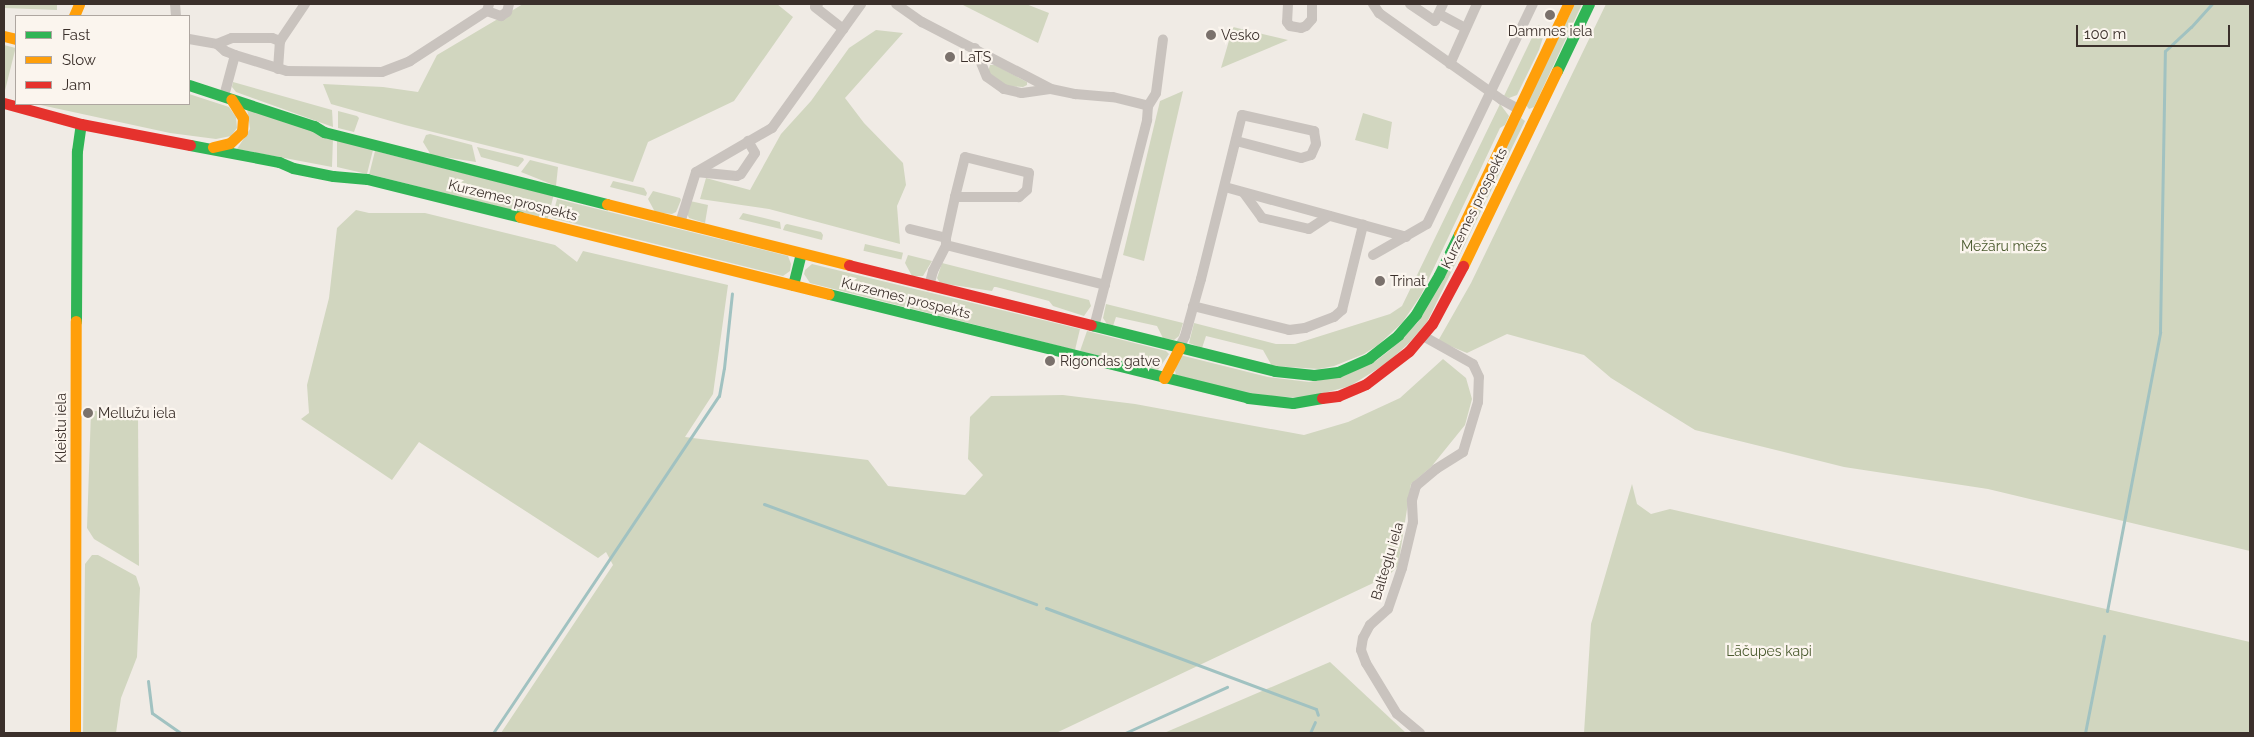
<!DOCTYPE html>
<meta charset="utf-8">
<style>
body{margin:0}
#map{position:relative;width:2254px;height:737px;overflow:hidden;background:#f0ebe5;font-family:Raleway,sans-serif}
div>[style]{position:absolute}
[style*='--x']{left:calc(var(--x)*1px);top:calc(var(--y)*1px);width:calc(var(--w)*1px);rotate:calc(var(--a)*1deg)}
.green>*{inset:0;background:#d1d6bf;transform-origin:0 0}
.stream>*{height:3px;margin:-1.5px;padding:0 1.5px;transform-origin:1.5px;border-radius:1.5px;background:#a1c2c1}
.street>*{height:10px;margin:-5px;padding:0 5px;transform-origin:5px;border-radius:5px;background:#c9c3be}
.fast>*{height:11px;margin:-5.5px;padding:0 5.5px;transform-origin:5.5px;border-radius:5.5px;background:#30b455}
.slow>*{height:11px;margin:-5.5px;padding:0 5.5px;transform-origin:5.5px;border-radius:5.5px;background:#ff9f0a}
.jam>*{height:11px;margin:-5.5px;padding:0 5.5px;transform-origin:5.5px;border-radius:5.5px;background:#e5322d}
.dots>*{width:14px;height:14px;translate:-50% -50%;box-sizing:border-box;border:2px solid #fbf5ee;border-radius:50%}
span{translate:-50% -50%;white-space:nowrap;text-align:center;line-height:1.15;-webkit-text-stroke:4.5px #fbf5ee;paint-order:stroke}
.poi-label{font-size:14px;color:#3b302b}
.left{translate:0 -50%;text-align:left}
.street-label{font-size:14px;color:#3b302b}
.park-label{font-size:14px;color:#4a5a2e}
.frame{position:absolute;inset:0;border:5px solid #3b302b;pointer-events:none}
.legend{position:absolute;left:15px;top:15px;width:175px;height:90px;box-sizing:border-box;background:#fbf5ee;border:1px solid #aea6a0;margin:0;padding:6px 9px;list-style:none;font-size:15px;color:#3b302b}
.legend li{display:flex;align-items:center;gap:10px;height:25px}
.legend b{width:25px;border:1px solid #aea6a0}
.scale{position:absolute;left:2076px;top:25px;width:154px;height:22px;box-sizing:border-box;border:2px solid #3b302b;border-top:0;padding-left:6px;font-size:15px;line-height:18px;white-space:nowrap;color:#3b302b;-webkit-text-stroke:4px #fbf5ee;paint-order:stroke}
</style>
<div id="map">
<div class="green">
<i style="clip-path:polygon(4px 4px,57px 4px,57px 10px,4px 8px)"></i>
<i style="clip-path:polygon(523px 4px,777px 4px,793px 17px,734px 101px,648px 142px,633px 182px,405px 125px,331px 104px,323px 84px,383px 87px,418px 92px,437px 55px)"></i>
<i style="clip-path:polygon(961px 4px,1026px 4px,1049px 13px,1038px 43px)"></i>
<i style="clip-path:polygon(1575px 4px,1582px 4px,1534px 107px,1529px 109px,1526px 105px)"></i>
<i style="clip-path:polygon(1606px 4px,2250px 4px,2250px 551px,1988px 489px,1844px 467px,1695px 430px,1611px 378px,1584px 355px,1507px 334px,1467px 353px,1438px 341px,1471px 283px)"></i>
<i style="clip-path:polygon(1538px 25px,1546px 28px,1539px 50px,1517px 95px,1509px 98px,1504px 96px)"></i>
<i style="clip-path:polygon(1233px 27px,1288px 40px,1221px 68px)"></i>
<i style="clip-path:polygon(876px 30px,903px 33px,845px 98px,864px 123px,903px 163px,906px 185px,897px 206px,900px 244px,769px 209px,700px 199px,706px 178px,750px 190px,781px 134px,811px 101px,849px 48px)"></i>
<i style="left:4px;top:45px;width:12px;height:49px;rotate:14deg"></i>
<i style="clip-path:polygon(990px 65px,995px 65px,1027px 82px,1027px 85px,1023px 87px,1005px 86px,988px 72px)"></i>
<i style="clip-path:polygon(233px 82px,332px 110px,333px 127px,236px 92px,232px 87px)"></i>
<i style="clip-path:polygon(1183px 91px,1144px 261px,1123px 255px,1160px 101px)"></i>
<i style="clip-path:polygon(189px 94px,229px 107px,236px 117px,237px 128px,231px 136px,216px 139px,170px 133px,36px 104px,189px 104px)"></i>
<i style="clip-path:polygon(1500px 104px,1509px 116px,1505px 125px,1500px 128px,1421px 295px,1402px 323px,1378px 345px,1364px 354px,1334px 366px,1319px 369px,1272px 366px,1263px 350px,1206px 336px,1202px 348px,1189px 343px,1194px 323px,1276px 344px,1295px 344px,1390px 314px,1402px 306px)"></i>
<i style="clip-path:polygon(247px 108px,333px 138px,332px 167px,237px 149px,250px 129px)"></i>
<i style="clip-path:polygon(338px 111px,357px 116px,359px 118px,354px 132px,338px 128px)"></i>
<i style="clip-path:polygon(1363px 113px,1392px 122px,1388px 149px,1355px 140px)"></i>
<i style="clip-path:polygon(1521px 118px,1525px 121px,1427px 322px,1409px 343px,1387px 363px,1350px 386px,1306px 398px,1254px 395px,1176px 375px,1175px 371px,1180px 355px,1268px 377px,1309px 382px,1344px 376px,1377px 360px,1390px 350px,1418px 322px)"></i>
<i style="clip-path:polygon(430px 134px,472px 145px,476px 162px,431px 155px,423px 142px,426px 135px)"></i>
<i style="clip-path:polygon(337px 139px,373px 150px,367px 174px,337px 167px)"></i>
<i style="clip-path:polygon(477px 147px,523px 158px,524px 160px,518px 167px,481px 157px)"></i>
<i style="left:375px;top:151px;width:184px;height:24px;rotate:14deg"></i>
<i style="clip-path:polygon(530px 160px,558px 167px,556px 186px,521px 172px)"></i>
<i style="clip-path:polygon(613px 181px,644px 188px,647px 193px,646px 196px,610px 187px)"></i>
<i style="clip-path:polygon(653px 191px,680px 198px,681px 200px,676px 212px,672px 214px,655px 212px,648px 199px)"></i>
<i style="clip-path:polygon(557px 199px,788px 256px,791px 264px,790px 271px,783px 276px,552px 218px)"></i>
<i style="clip-path:polygon(690px 201px,708px 205px,705px 223px,689px 218px,687px 214px)"></i>
<i style="clip-path:polygon(356px 210px,369px 213px,425px 213px,555px 245px,577px 262px,583px 251px,728px 285px,713px 394px,685px 437px,868px 460px,888px 486px,965px 495px,983px 475px,968px 459px,970px 417px,991px 396px,1063px 395px,1135px 404px,1304px 435px,1348px 422px,1400px 398px,1443px 359px,1466px 378px,1472px 399px,1465px 425px,1431px 467px,1411px 484px,1398px 566px,1388px 576px,1056px 733px,501px 733px,613px 565px,606px 552px,598px 558px,419px 442px,392px 480px,301px 419px,309px 413px,307px 385px,329px 298px,337px 228px)"></i>
<i style="clip-path:polygon(743px 213px,780px 222px,781px 229px,739px 219px)"></i>
<i style="clip-path:polygon(787px 224px,821px 232px,823px 235px,822px 240px,783px 230px,785px 225px)"></i>
<i style="left:865px;top:244px;width:39px;height:7px;rotate:13deg"></i>
<i style="clip-path:polygon(908px 255px,932px 261px,923px 276px,912px 276px,905px 263px)"></i>
<i style="clip-path:polygon(942px 263px,1089px 300px,1091px 306px,1084px 316px,1053px 306px,1049px 301px,996px 287px,994px 287px,992px 291px,940px 283px,937px 278px)"></i>
<i style="clip-path:polygon(812px 264px,1080px 329px,1075px 350px,810px 283px,804px 274px,805px 270px)"></i>
<i style="clip-path:polygon(1106px 304px,1183px 323px,1179px 336px,1174px 340px,1163px 338px,1157px 326px,1116px 317px,1113px 326px,1107px 324px,1103px 318px)"></i>
<i style="clip-path:polygon(1087px 331px,1166px 351px,1169px 354px,1158px 370px,1080px 351px)"></i>
<i style="clip-path:polygon(91px 411px,136px 412px,138px 415px,139px 566px,94px 539px,87px 528px)"></i>
<i style="clip-path:polygon(1632px 484px,1637px 504px,1651px 514px,1670px 509px,2250px 642px,2250px 733px,1584px 733px,1591px 624px)"></i>
<i style="clip-path:polygon(92px 555px,98px 555px,136px 576px,140px 588px,137px 657px,121px 698px,116px 733px,83px 733px,85px 564px)"></i>
<i style="clip-path:polygon(1330px 662px,1406px 733px,1164px 733px)"></i>
</div>
<div class="stream">
<i style="--x:764;--y:504;--w:290;--a:20.2"></i>
<i style="--x:1046;--y:608;--w:288;--a:20.5"></i>
<i style="--x:1316;--y:709;--w:6;--a:72"></i>
<i style="--x:2107;--y:611;--w:284;--a:-79.2"></i>
<i style="--x:2160;--y:332;--w:281;--a:-89"></i>
<i style="--x:2165;--y:51;--w:35;--a:-43"></i>
<i style="--x:2191;--y:27;--w:31;--a:-48"></i>
<i style="--x:148;--y:681;--w:32;--a:83"></i>
<i style="--x:152;--y:713;--w:35;--a:35"></i>
<i style="--x:493;--y:733;--w:406;--a:-56.2"></i>
<i style="--x:719;--y:396;--w:28;--a:-80"></i>
<i style="--x:724;--y:368;--w:75;--a:-83.9"></i>
<i style="--x:1125;--y:733;--w:112;--a:-24.3"></i>
<i style="--x:1310;--y:733;--w:12;--a:-66"></i>
<i style="--x:2085;--y:733;--w:99;--a:-78.9"></i>
</div>
<div class="street">
<i style="--x:175;--y:4;--w:12;--a:85"></i>
<i style="--x:818;--y:4;--w:4;--a:135"></i>
<i style="--x:815;--y:7;--w:36;--a:38"></i>
<i style="--x:896;--y:4;--w:32;--a:35"></i>
<i style="--x:922;--y:22;--w:145;--a:27.4"></i>
<i style="--x:1051;--y:89;--w:25;--a:12"></i>
<i style="--x:1075;--y:94;--w:38;--a:5"></i>
<i style="--x:1113;--y:97;--w:36;--a:14"></i>
<i style="--x:1288;--y:4;--w:18;--a:93"></i>
<i style="--x:1287;--y:22;--w:5;--a:53"></i>
<i style="--x:1290;--y:26;--w:11;--a:10"></i>
<i style="--x:1301;--y:28;--w:5;--a:-22"></i>
<i style="--x:1306;--y:26;--w:9;--a:-49"></i>
<i style="--x:1312;--y:19;--w:15;--a:-90"></i>
<i style="--x:1373;--y:4;--w:11;--a:56"></i>
<i style="--x:1379;--y:13;--w:151;--a:35.3"></i>
<i style="--x:1502;--y:100;--w:18;--a:29"></i>
<i style="--x:1410;--y:4;--w:30;--a:34"></i>
<i style="--x:1435;--y:21;--w:19;--a:-65"></i>
<i style="--x:487;--y:11;--w:15;--a:20"></i>
<i style="--x:501;--y:16;--w:7;--a:-34"></i>
<i style="--x:507;--y:12;--w:8;--a:-76"></i>
<i style="--x:1439;--y:14;--w:30;--a:28"></i>
<i style="--x:189;--y:39;--w:28;--a:10"></i>
<i style="--x:217;--y:44;--w:11;--a:41"></i>
<i style="--x:225;--y:51;--w:11;--a:22"></i>
<i style="--x:217;--y:44;--w:16;--a:-22"></i>
<i style="--x:232;--y:38;--w:40;--a:0"></i>
<i style="--x:272;--y:38;--w:9;--a:21"></i>
<i style="--x:975;--y:48;--w:31;--a:68"></i>
<i style="--x:987;--y:77;--w:21;--a:35"></i>
<i style="--x:1004;--y:89;--w:18;--a:13"></i>
<i style="--x:1022;--y:93;--w:28;--a:-8"></i>
<i style="--x:1450;--y:64;--w:66;--a:-65.8"></i>
<i style="--x:278;--y:69;--w:28;--a:-86"></i>
<i style="--x:280;--y:41;--w:45;--a:-56"></i>
<i style="--x:224;--y:96;--w:42;--a:-75"></i>
<i style="--x:235;--y:55;--w:54;--a:17.1"></i>
<i style="--x:287;--y:71;--w:95;--a:0.6"></i>
<i style="--x:382;--y:72;--w:30;--a:-21"></i>
<i style="--x:410;--y:61;--w:92;--a:-33"></i>
<i style="--x:487;--y:11;--w:7;--a:-74"></i>
<i style="--x:696;--y:172;--w:41;--a:5.6"></i>
<i style="--x:737;--y:176;--w:4;--a:-27"></i>
<i style="--x:741;--y:174;--w:25;--a:-56"></i>
<i style="--x:755;--y:153;--w:14;--a:-120"></i>
<i style="--x:1225;--y:187;--w:188;--a:15.4"></i>
<i style="--x:1244;--y:193;--w:31;--a:54"></i>
<i style="--x:1262;--y:218;--w:48;--a:13.2"></i>
<i style="--x:1309;--y:229;--w:24;--a:-33"></i>
<i style="--x:680;--y:223;--w:53;--a:-72.6"></i>
<i style="--x:696;--y:172;--w:88;--a:-30.1"></i>
<i style="--x:772;--y:128;--w:153;--a:-54.3"></i>
<i style="--x:910;--y:229;--w:37;--a:14"></i>
<i style="--x:946;--y:245;--w:164;--a:14.1"></i>
<i style="--x:1373;--y:255;--w:62;--a:-29.9"></i>
<i style="--x:1427;--y:224;--w:244;--a:-64.3"></i>
<i style="--x:929;--y:286;--w:16;--a:-75"></i>
<i style="--x:933;--y:271;--w:29;--a:-63"></i>
<i style="--x:946;--y:245;--w:7;--a:-90"></i>
<i style="--x:946;--y:238;--w:42;--a:-77.6"></i>
<i style="--x:955;--y:197;--w:41;--a:-76"></i>
<i style="--x:965;--y:157;--w:66;--a:14"></i>
<i style="--x:1029;--y:173;--w:17;--a:97"></i>
<i style="--x:1027;--y:190;--w:11;--a:139"></i>
<i style="--x:1019;--y:197;--w:64;--a:180"></i>
<i style="--x:1193;--y:306;--w:99;--a:14"></i>
<i style="--x:1289;--y:330;--w:16;--a:-7"></i>
<i style="--x:1305;--y:328;--w:31;--a:-21"></i>
<i style="--x:1334;--y:317;--w:11;--a:-41"></i>
<i style="--x:1342;--y:310;--w:88;--a:-76.1"></i>
<i style="--x:1094;--y:327;--w:214;--a:-75.6"></i>
<i style="--x:1147;--y:120;--w:14;--a:-86"></i>
<i style="--x:1148;--y:106;--w:15;--a:-58"></i>
<i style="--x:1156;--y:93;--w:54;--a:-82.6"></i>
<i style="--x:1179;--y:348;--w:13;--a:-63"></i>
<i style="--x:1185;--y:336;--w:59;--a:-74.3"></i>
<i style="--x:1201;--y:279;--w:169;--a:-76"></i>
<i style="--x:1242;--y:115;--w:74;--a:12.5"></i>
<i style="--x:1314;--y:131;--w:13;--a:81"></i>
<i style="--x:1316;--y:144;--w:12;--a:114"></i>
<i style="--x:1311;--y:155;--w:10;--a:163"></i>
<i style="--x:1301;--y:158;--w:67;--a:-165.3"></i>
<i style="--x:1420;--y:733;--w:30;--a:-140"></i>
<i style="--x:1397;--y:714;--w:60;--a:-121.3"></i>
<i style="--x:1366;--y:663;--w:14;--a:-111"></i>
<i style="--x:1361;--y:650;--w:12;--a:-81"></i>
<i style="--x:1363;--y:638;--w:15;--a:-62"></i>
<i style="--x:1370;--y:625;--w:24;--a:-42"></i>
<i style="--x:1388;--y:609;--w:43;--a:-71.1"></i>
<i style="--x:1402;--y:568;--w:47;--a:-76.6"></i>
<i style="--x:1413;--y:522;--w:22;--a:-93"></i>
<i style="--x:1412;--y:500;--w:15;--a:-74"></i>
<i style="--x:1416;--y:486;--w:26;--a:-40"></i>
<i style="--x:1436;--y:469;--w:32;--a:-32"></i>
<i style="--x:1463;--y:452;--w:52;--a:-73.3"></i>
<i style="--x:1478;--y:402;--w:25;--a:-88"></i>
<i style="--x:1479;--y:377;--w:14;--a:-115"></i>
<i style="--x:1473;--y:364;--w:57;--a:-150.8"></i>
</div>
<div class="fast">
<i style="--x:1557;--y:71;--w:74;--a:-64.5"></i>
<i style="--x:189;--y:85;--w:132;--a:18.2"></i>
<i style="--x:314;--y:126;--w:12;--a:31"></i>
<i style="--x:324;--y:132;--w:292;--a:14.3"></i>
<i style="--x:190;--y:145;--w:91;--a:10.8"></i>
<i style="--x:279;--y:162;--w:15;--a:23"></i>
<i style="--x:293;--y:168;--w:41;--a:11.3"></i>
<i style="--x:333;--y:176;--w:34;--a:5"></i>
<i style="--x:367;--y:179;--w:158;--a:13.9"></i>
<i style="--x:793;--y:285;--w:32;--a:-76"></i>
<i style="--x:829;--y:294;--w:432;--a:13.9"></i>
<i style="--x:1248;--y:398;--w:45;--a:6.3"></i>
<i style="--x:1293;--y:403;--w:29;--a:-10"></i>
<i style="--x:76;--y:321;--w:170;--a:-89.7"></i>
<i style="--x:77;--y:151;--w:27;--a:-82"></i>
<i style="--x:1091;--y:325;--w:190;--a:14"></i>
<i style="--x:1275;--y:371;--w:39;--a:6"></i>
<i style="--x:1314;--y:375;--w:24;--a:-7"></i>
<i style="--x:1338;--y:372;--w:34;--a:-24"></i>
<i style="--x:1369;--y:358;--w:37;--a:-38"></i>
<i style="--x:1398;--y:335;--w:28;--a:-49"></i>
<i style="--x:1416;--y:314;--w:45;--a:-59.5"></i>
<i style="--x:1439;--y:275;--w:46;--a:-64"></i>
</div>
<div class="slow">
<i style="--x:74;--y:16;--w:13;--a:-67"></i>
<i style="--x:4;--y:36;--w:12;--a:14"></i>
<i style="--x:213;--y:147;--w:17;--a:-13"></i>
<i style="--x:230;--y:143;--w:16;--a:-43"></i>
<i style="--x:242;--y:132;--w:14;--a:-86"></i>
<i style="--x:243;--y:118;--w:22;--a:-122"></i>
<i style="--x:607;--y:204;--w:250;--a:14.1"></i>
<i style="--x:520;--y:217;--w:318;--a:14"></i>
<i style="--x:1459;--y:234;--w:255;--a:-64.6"></i>
<i style="--x:1463;--y:266;--w:216;--a:-64.3"></i>
<i style="--x:1164;--y:378;--w:34;--a:-63"></i>
<i style="--x:75;--y:733;--w:412;--a:-89.9"></i>
</div>
<div class="jam">
<i style="--x:4;--y:103;--w:80;--a:15.3"></i>
<i style="--x:81;--y:124;--w:111;--a:10.9"></i>
<i style="--x:849;--y:265;--w:249;--a:13.9"></i>
<i style="--x:1322;--y:398;--w:16;--a:-7"></i>
<i style="--x:1338;--y:396;--w:30;--a:-23"></i>
<i style="--x:1366;--y:384;--w:54;--a:-37.5"></i>
<i style="--x:1409;--y:351;--w:35;--a:-50"></i>
<i style="--x:1432;--y:324;--w:66;--a:-61.9"></i>
</div>
<div class="dots">
<i style="left:1550px;top:15px;background:#7a716c"></i>
<i style="left:1211px;top:35px;background:#7a716c"></i>
<i style="left:950px;top:57px;background:#7a716c"></i>
<i style="left:1380px;top:281px;background:#7a716c"></i>
<i style="left:1050px;top:361px;background:#7a716c"></i>
<i style="left:88px;top:413px;background:#7a716c"></i>
</div>
<div class="poi-label">
<span style="left:1550px;top:31px">Dammes iela</span>
<span class="left" style="left:1221px;top:35px">Vesko</span>
<span class="left" style="left:960px;top:57px">LaTS</span>
<span class="left" style="left:1390px;top:281px">Trinat</span>
<span class="left" style="left:1060px;top:361px">Rigondas gatve</span>
<span class="left" style="left:98px;top:413px">Mellužu iela</span>
</div>
<div class="street-label">
<span style="left:513px;top:200px;rotate:14deg">Kurzemes prospekts</span>
<span style="left:1474px;top:208px;rotate:-64deg">Kurzemes prospekts</span>
<span style="left:906px;top:298px;rotate:14deg">Kurzemes prospekts</span>
<span style="left:61px;top:428px;rotate:-90deg">Kleistu iela</span>
<span style="left:1387px;top:561px;rotate:-73deg">Baltegļu iela</span>
</div>
<div class="park-label">
<span style="left:2004px;top:246px">Mežāru mežs</span>
<span style="left:1769px;top:651px">Lāčupes kapi</span>
</div>
<div class="frame"></div>
<ul class="legend">
<li><b style="height:6px;background:#30b455"></b>Fast</li>
<li><b style="height:6px;background:#ff9f0a"></b>Slow</li>
<li><b style="height:6px;background:#e5322d"></b>Jam</li>
</ul>
<div class="scale">100 m</div>
</div>
